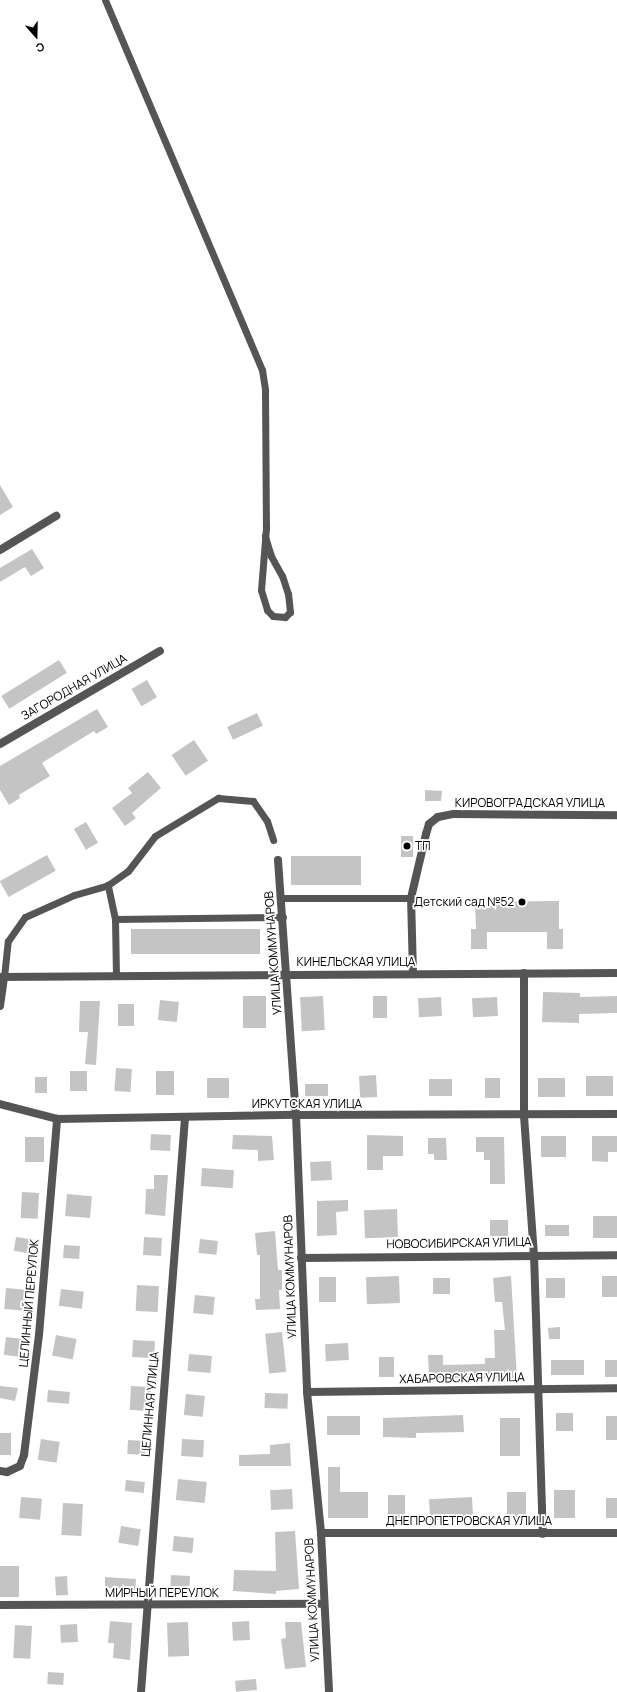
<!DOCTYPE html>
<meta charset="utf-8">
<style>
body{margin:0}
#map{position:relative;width:617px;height:1692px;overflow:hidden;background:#fff;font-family:Manrope,sans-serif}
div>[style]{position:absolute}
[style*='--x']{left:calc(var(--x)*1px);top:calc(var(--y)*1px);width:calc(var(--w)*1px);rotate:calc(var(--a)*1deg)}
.building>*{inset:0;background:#c4c4c4;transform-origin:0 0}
.lane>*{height:7px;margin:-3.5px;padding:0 3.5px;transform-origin:3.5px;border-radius:3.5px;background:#555}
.street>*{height:8px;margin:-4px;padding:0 4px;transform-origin:4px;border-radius:4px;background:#555}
.dots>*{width:11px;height:11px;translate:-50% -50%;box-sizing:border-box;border:2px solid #fff;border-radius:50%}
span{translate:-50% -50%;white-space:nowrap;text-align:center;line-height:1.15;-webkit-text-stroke:3.5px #fff;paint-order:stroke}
.street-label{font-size:12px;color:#000}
.poi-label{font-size:12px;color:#000}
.left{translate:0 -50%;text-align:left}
.right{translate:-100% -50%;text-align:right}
.north{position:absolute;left:16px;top:16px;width:40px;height:40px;-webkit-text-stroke:3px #fff;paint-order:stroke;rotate:160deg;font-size:11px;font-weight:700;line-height:16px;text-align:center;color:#000}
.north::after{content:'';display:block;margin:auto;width:14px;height:18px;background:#000;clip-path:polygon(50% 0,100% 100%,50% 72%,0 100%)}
</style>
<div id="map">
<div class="building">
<i style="clip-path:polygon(0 485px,13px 507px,0 515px)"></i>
<i style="clip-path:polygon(32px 549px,44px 568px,31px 576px,25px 567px,0 582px,0 568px)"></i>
<i style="left:59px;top:660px;width:15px;height:68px;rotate:58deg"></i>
<i style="left:147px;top:680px;width:20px;height:18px;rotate:60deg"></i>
<i style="clip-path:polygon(97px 709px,108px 727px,96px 734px,94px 731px,45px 761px,42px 763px,50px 776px,19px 795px,20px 798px,9px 805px,0 790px,0 766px)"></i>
<i style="left:257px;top:713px;width:14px;height:33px;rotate:65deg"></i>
<i style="left:194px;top:740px;width:25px;height:27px;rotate:56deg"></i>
<i style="clip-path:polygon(148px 772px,161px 788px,132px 813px,136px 818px,125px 826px,112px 808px,132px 793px,128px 788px)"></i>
<i style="clip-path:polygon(425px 790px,442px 791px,441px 801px,425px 801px)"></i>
<i style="left:86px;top:822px;width:24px;height:14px;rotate:60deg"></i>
<i style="left:401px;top:836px;width:12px;height:21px"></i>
<i style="left:47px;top:855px;width:18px;height:54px;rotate:61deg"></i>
<i style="left:291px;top:856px;width:70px;height:29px"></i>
<i style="clip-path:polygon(559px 901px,559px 929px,563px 929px,563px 949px,547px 949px,547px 932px,487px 932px,487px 949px,471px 949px,471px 929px,476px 929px,475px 902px)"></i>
<i style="left:260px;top:929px;width:25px;height:129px;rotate:90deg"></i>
<i style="clip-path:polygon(543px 992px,580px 993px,580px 997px,617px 996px,617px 1013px,579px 1014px,579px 1023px,542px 1022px)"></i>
<i style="left:243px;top:996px;width:23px;height:32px"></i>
<i style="left:323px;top:996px;width:34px;height:23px;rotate:87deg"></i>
<i style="left:373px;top:996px;width:14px;height:22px"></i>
<i style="left:441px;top:997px;width:19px;height:23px;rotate:87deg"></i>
<i style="left:497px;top:997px;width:19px;height:25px;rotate:87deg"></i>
<i style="left:160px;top:1000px;width:19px;height:20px;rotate:6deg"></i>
<i style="clip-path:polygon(80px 1001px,100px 1001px,96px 1065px,85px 1064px,88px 1032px,79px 1032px)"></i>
<i style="left:118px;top:1004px;width:16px;height:22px"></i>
<i style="left:116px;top:1068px;width:16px;height:23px;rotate:4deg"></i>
<i style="left:70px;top:1071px;width:17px;height:20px"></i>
<i style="left:156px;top:1071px;width:18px;height:24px"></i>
<i style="left:376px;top:1075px;width:22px;height:17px;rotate:87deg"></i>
<i style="left:586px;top:1076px;width:27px;height:20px"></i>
<i style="left:35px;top:1077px;width:12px;height:16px"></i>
<i style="left:207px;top:1078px;width:22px;height:20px"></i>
<i style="left:485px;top:1078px;width:15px;height:20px"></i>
<i style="left:565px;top:1078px;width:19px;height:27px;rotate:90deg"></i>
<i style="left:452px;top:1079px;width:17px;height:23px;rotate:90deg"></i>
<i style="left:328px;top:1084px;width:12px;height:23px;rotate:90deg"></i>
<i style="left:151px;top:1134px;width:20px;height:16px;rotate:3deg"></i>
<i style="clip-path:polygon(233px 1135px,272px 1136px,274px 1160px,258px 1161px,258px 1150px,232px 1149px)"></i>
<i style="clip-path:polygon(367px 1135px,403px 1136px,403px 1156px,383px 1156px,383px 1170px,367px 1170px)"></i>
<i style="left:566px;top:1136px;width:21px;height:25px;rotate:90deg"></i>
<i style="clip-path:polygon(592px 1136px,617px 1136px,617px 1152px,608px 1152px,608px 1162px,592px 1161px)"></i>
<i style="left:25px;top:1137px;width:19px;height:25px"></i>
<i style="clip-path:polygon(476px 1137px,504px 1137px,505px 1184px,490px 1184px,490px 1160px,484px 1160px,484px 1152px,476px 1152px)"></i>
<i style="clip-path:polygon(428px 1138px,446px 1138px,447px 1160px,434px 1160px,434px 1154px,428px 1154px)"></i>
<i style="left:331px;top:1161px;width:19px;height:21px;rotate:87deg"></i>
<i style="left:202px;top:1168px;width:32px;height:18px;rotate:4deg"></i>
<i style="clip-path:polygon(154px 1175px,168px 1175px,165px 1216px,145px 1214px,146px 1189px,154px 1189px)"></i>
<i style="left:22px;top:1192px;width:17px;height:26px;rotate:3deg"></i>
<i style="left:67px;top:1194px;width:25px;height:22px;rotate:5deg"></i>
<i style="clip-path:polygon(348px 1200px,348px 1211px,336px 1212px,337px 1235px,317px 1236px,317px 1201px)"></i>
<i style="left:397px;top:1209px;width:28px;height:33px;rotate:88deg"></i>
<i style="left:617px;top:1216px;width:22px;height:24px;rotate:90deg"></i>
<i style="left:508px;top:1220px;width:16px;height:18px;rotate:90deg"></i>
<i style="left:545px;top:1225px;width:24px;height:11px"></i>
<i style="clip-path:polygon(275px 1231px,278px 1270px,282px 1270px,282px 1290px,279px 1290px,280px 1309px,256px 1310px,255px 1299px,260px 1299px,260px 1255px,257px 1255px,255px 1233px)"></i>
<i style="left:16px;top:1237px;width:18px;height:14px;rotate:9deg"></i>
<i style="left:144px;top:1237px;width:18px;height:18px;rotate:3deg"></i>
<i style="left:200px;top:1239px;width:18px;height:14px;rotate:6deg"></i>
<i style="left:64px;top:1245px;width:16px;height:13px;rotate:4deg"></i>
<i style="left:399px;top:1276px;width:27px;height:33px;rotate:88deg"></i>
<i style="clip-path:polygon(511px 1276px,517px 1378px,429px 1378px,428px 1355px,443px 1355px,443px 1365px,485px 1364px,485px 1358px,495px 1358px,494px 1330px,505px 1330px,502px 1302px,495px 1302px,493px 1278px)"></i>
<i style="left:602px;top:1276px;width:15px;height:21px"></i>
<i style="left:319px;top:1277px;width:17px;height:25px"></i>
<i style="left:450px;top:1278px;width:16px;height:17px;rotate:90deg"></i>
<i style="left:546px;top:1278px;width:19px;height:20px"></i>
<i style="left:137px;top:1285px;width:22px;height:26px;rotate:3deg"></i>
<i style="left:6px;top:1288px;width:22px;height:21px;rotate:5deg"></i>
<i style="left:61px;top:1289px;width:23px;height:17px;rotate:7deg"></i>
<i style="left:195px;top:1295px;width:20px;height:18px;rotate:6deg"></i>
<i style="clip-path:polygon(560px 1327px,560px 1339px,549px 1339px,548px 1328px)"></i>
<i style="left:282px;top:1332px;width:40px;height:17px;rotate:84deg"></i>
<i style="left:56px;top:1335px;width:21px;height:21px;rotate:11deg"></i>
<i style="left:6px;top:1337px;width:17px;height:18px;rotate:7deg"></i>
<i style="left:133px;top:1340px;width:22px;height:17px;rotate:3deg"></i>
<i style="left:348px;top:1343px;width:17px;height:23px;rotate:87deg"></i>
<i style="left:189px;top:1354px;width:23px;height:17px;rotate:5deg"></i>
<i style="left:379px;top:1357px;width:15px;height:20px"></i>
<i style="left:584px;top:1360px;width:15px;height:33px;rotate:90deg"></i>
<i style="left:605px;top:1360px;width:12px;height:17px"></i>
<i style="clip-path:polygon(0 1386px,18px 1388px,15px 1401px,0 1398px)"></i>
<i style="left:131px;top:1386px;width:20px;height:24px;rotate:3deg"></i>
<i style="left:48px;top:1390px;width:22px;height:12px;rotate:5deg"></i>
<i style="left:265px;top:1393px;width:23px;height:15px;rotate:2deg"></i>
<i style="left:186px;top:1394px;width:19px;height:21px;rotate:6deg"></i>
<i style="left:573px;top:1413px;width:18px;height:17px;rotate:90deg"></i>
<i style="clip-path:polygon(463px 1415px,464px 1432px,416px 1433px,416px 1438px,383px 1437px,383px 1418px)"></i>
<i style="left:327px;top:1416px;width:33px;height:19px"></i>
<i style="left:606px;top:1416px;width:11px;height:24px"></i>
<i style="left:500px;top:1418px;width:20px;height:38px"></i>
<i style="left:0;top:1433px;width:11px;height:22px"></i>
<i style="left:41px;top:1439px;width:19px;height:21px;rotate:9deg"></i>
<i style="left:182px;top:1439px;width:22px;height:17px;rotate:3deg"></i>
<i style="left:128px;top:1440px;width:18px;height:14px;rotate:3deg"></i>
<i style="clip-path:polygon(290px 1443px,291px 1466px,239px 1466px,239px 1455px,270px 1454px,270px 1445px)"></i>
<i style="clip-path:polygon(328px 1467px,340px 1467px,340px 1492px,368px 1492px,368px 1518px,328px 1518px)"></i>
<i style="left:178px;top:1479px;width:29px;height:21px;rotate:6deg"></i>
<i style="left:126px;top:1480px;width:19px;height:11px;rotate:6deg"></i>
<i style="left:292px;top:1489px;width:20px;height:22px;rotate:87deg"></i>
<i style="left:554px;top:1490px;width:21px;height:28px"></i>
<i style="left:526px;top:1492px;width:26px;height:19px;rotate:90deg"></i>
<i style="left:388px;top:1495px;width:17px;height:23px"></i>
<i style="left:21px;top:1497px;width:21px;height:21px;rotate:5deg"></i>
<i style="left:472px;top:1497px;width:21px;height:43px;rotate:87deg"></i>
<i style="left:617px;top:1498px;width:20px;height:11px;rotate:90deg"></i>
<i style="left:63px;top:1503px;width:20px;height:32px;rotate:3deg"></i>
<i style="left:121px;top:1526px;width:20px;height:17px;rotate:9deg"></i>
<i style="clip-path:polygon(295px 1531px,299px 1589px,276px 1591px,276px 1594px,233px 1591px,234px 1570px,276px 1571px,275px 1532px)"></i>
<i style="left:174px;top:1536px;width:20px;height:15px;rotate:6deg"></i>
<i style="left:0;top:1566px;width:19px;height:31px"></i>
<i style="left:171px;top:1575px;width:19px;height:17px;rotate:3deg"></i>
<i style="left:67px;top:1576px;width:19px;height:12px;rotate:87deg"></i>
<i style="clip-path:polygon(105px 1577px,136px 1579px,135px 1596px,121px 1595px,122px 1589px,105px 1588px)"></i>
<i style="clip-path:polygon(110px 1621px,132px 1623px,130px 1660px,113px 1658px,114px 1643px,108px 1643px)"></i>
<i style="left:249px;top:1621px;width:19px;height:17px;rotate:87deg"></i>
<i style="left:188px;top:1622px;width:34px;height:21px;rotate:88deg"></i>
<i style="clip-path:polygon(285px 1622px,301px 1622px,306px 1667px,285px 1669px,281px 1639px,286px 1638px)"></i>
<i style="left:77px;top:1624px;width:18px;height:17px;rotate:87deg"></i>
<i style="left:15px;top:1625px;width:17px;height:33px;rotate:3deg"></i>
<i style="left:48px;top:1672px;width:16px;height:12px;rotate:4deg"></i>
<i style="left:256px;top:1679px;width:11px;height:21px;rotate:85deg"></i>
</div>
<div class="lane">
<i style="--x:105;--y:0;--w:402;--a:67"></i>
<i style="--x:262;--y:370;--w:20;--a:81"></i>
<i style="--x:265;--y:390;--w:138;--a:89.6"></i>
<i style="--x:266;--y:528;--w:62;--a:94.6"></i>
<i style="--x:261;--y:590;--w:21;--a:73"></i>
<i style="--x:267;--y:610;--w:8;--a:45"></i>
<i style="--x:273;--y:616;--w:12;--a:5"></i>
<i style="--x:285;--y:617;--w:7;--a:-45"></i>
<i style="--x:290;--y:612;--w:18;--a:-96"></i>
<i style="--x:288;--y:594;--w:19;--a:-108"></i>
<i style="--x:282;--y:576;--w:23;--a:-119"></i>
<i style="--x:271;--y:556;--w:21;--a:-107"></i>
<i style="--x:281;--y:898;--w:130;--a:0"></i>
<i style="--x:115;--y:919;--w:168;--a:-0.7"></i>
<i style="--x:116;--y:976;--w:57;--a:-91"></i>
<i style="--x:115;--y:919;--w:35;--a:-102"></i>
<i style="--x:108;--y:885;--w:24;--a:-35"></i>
<i style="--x:128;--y:871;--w:44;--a:-52.4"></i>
<i style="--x:155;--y:836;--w:74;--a:-31.1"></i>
<i style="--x:218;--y:798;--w:35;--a:5"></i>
<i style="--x:253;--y:801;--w:24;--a:55"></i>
<i style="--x:267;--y:821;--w:20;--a:72"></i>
<i style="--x:4;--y:977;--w:36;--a:-84"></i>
<i style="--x:8;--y:941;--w:29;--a:-55"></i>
<i style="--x:25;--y:917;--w:54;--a:-24.2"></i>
<i style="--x:74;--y:895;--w:35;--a:-16"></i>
</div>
<div class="street">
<i style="--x:0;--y:550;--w:66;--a:-31.3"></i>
<i style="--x:0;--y:744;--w:185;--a:-30.2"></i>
<i style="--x:278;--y:860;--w:256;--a:86"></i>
<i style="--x:296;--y:1115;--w:277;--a:87.7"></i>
<i style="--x:307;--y:1392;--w:142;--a:84.3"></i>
<i style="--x:321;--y:1533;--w:159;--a:87.1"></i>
<i style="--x:413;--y:973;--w:75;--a:-91.5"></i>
<i style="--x:411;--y:898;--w:66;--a:-76.8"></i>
<i style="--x:426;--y:834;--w:10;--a:-73"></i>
<i style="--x:429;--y:824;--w:11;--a:-38"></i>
<i style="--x:438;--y:817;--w:16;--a:-11"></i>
<i style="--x:454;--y:814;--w:163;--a:0.4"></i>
<i style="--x:524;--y:973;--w:143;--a:90"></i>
<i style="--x:524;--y:1116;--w:138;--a:85.9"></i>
<i style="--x:534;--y:1254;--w:280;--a:88.2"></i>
<i style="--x:0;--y:977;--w:617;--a:-0.37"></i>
<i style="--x:0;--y:1006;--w:29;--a:-82"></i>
<i style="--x:0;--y:1104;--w:59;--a:14.7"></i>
<i style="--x:57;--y:1119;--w:239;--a:-1"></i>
<i style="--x:296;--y:1115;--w:321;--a:-0.2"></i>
<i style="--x:301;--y:1258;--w:316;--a:-0.5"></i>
<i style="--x:307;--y:1392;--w:310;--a:-0.7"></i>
<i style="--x:0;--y:1471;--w:7;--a:8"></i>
<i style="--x:7;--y:1472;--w:14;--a:-25"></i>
<i style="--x:20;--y:1466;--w:12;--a:-70"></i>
<i style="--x:24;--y:1455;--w:121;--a:-82.9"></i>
<i style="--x:39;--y:1335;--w:217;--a:-85.2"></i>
<i style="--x:321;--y:1533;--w:296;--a:0"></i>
<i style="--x:0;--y:1605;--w:323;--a:-0.2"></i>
<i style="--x:141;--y:1692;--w:576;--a:-85.62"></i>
</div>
<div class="dots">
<i style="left:407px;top:846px;background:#000"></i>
<i style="left:522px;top:902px;background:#000"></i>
</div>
<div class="street-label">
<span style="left:74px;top:687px;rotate:-30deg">ЗАГОРОДНАЯ УЛИЦА</span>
<span style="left:530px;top:803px">КИРОВОГРАДСКАЯ УЛИЦА</span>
<span style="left:273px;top:953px;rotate:-94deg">УЛИЦА КОММУНАРОВ</span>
<span style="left:356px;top:962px">КИНЕЛЬСКАЯ УЛИЦА</span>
<span style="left:307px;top:1104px">ИРКУТСКАЯ УЛИЦА</span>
<span style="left:459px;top:1243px;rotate:-1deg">НОВОСИБИРСКАЯ УЛИЦА</span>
<span style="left:290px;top:1277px;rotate:-92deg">УЛИЦА КОММУНАРОВ</span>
<span style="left:29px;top:1303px;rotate:-85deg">ЦЕЛИННЫЙ ПЕРЕУЛОК</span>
<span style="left:462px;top:1378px;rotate:-1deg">ХАБАРОВСКАЯ УЛИЦА</span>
<span style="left:150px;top:1404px;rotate:-85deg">ЦЕЛИННАЯ УЛИЦА</span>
<span style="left:469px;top:1521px">ДНЕПРОПЕТРОВСКАЯ УЛИЦА</span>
<span style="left:162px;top:1593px">МИРНЫЙ ПЕРЕУЛОК</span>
<span style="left:312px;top:1600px;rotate:-93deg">УЛИЦА КОММУНАРОВ</span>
</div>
<div class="poi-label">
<span class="left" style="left:415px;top:846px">ТП</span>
<span class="right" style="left:514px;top:902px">Детский сад №52</span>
</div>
<div class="north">С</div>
</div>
